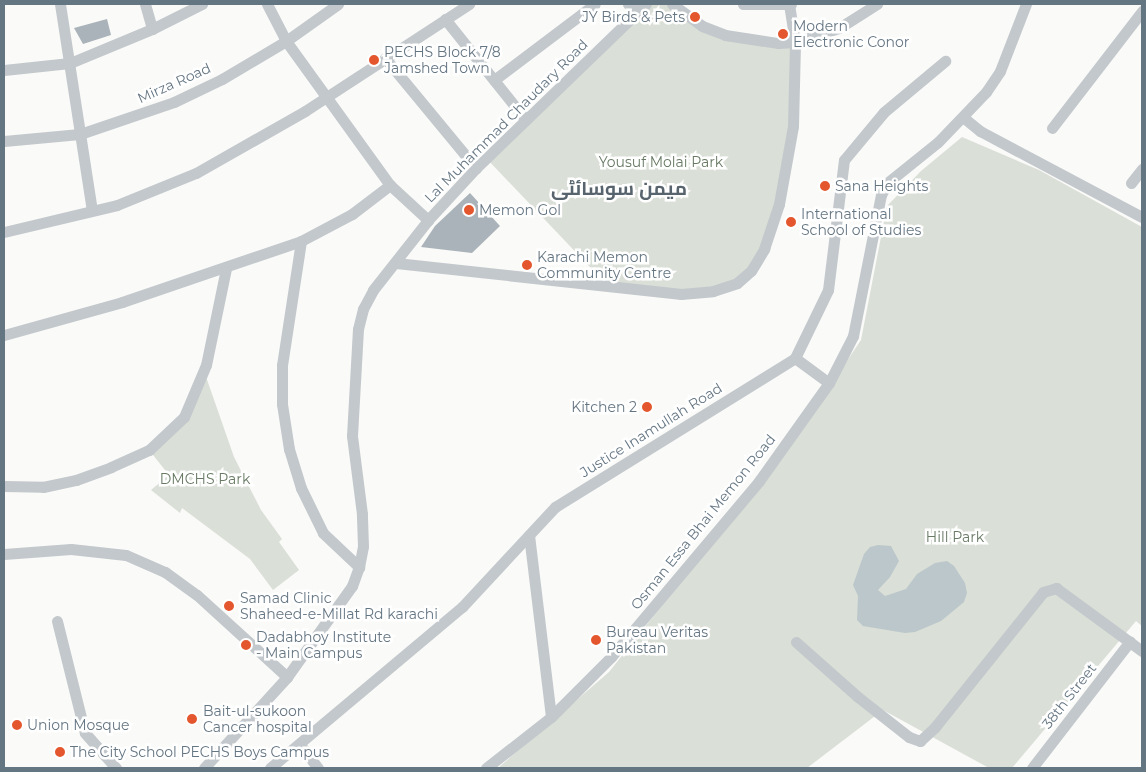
<!DOCTYPE html>
<meta charset="utf-8">
<style>
body{margin:0}
#map{position:relative;width:1146px;height:772px;overflow:hidden;background:#fafaf8;font-family:Montserrat,Cairo,sans-serif}
div>[style]{position:absolute}
[style*='--x']{left:calc(var(--x)*1px);top:calc(var(--y)*1px);width:calc(var(--w)*1px);rotate:calc(var(--a)*1deg)}
.green>*{inset:0;background:#dadfd7}
.water>*{inset:0;background:#bbc7cb}
.building>*{inset:0;background:#aab3b9}
.minor>*{height:11px;margin:-5.5px;padding:0 5.5px;transform-origin:5.5px;border-radius:5.5px;background:#c3c8cc}
.dots>*{width:14px;height:14px;translate:-50% -50%;box-sizing:border-box;border:2px solid #fff;border-radius:50%}
span{translate:-50% -50%;white-space:nowrap;text-align:center;line-height:1.15;-webkit-text-stroke:5px #fff;paint-order:stroke}
.poi-label{font-size:14px;color:#657683}
.right{translate:-100% -50%;text-align:right}
.left{translate:0 -50%;text-align:left}
.street-label{font-size:14px;color:#657683}
.park-label{font-size:14px;color:#687a64}
.district-label{font-size:19px;color:#57646e;font-weight:700}
.frame{position:absolute;inset:0;border:5px solid #657683;pointer-events:none}
</style>
<div id="map">
<div class="green">
<i style="clip-path:polygon(646px 4px,675px 4px,725px 35px,795px 42px,793px 126px,779px 204px,751px 271px,713px 291px,608px 286px,486px 158px)"></i>
<i style="clip-path:polygon(962px 137px,1039px 170px,1142px 227px,1142px 626px,1136px 621px,1012px 768px,989px 768px,883px 710px,807px 768px,498px 768px,609px 672px,793px 441px,861px 340px,887px 206px,921px 171px)"></i>
<i style="clip-path:polygon(204px 371px,234px 457px,261px 510px,282px 539px,279px 542px,299px 570px,273px 590px,250px 559px,182px 508px,180px 513px,151px 490px,169px 475px,149px 450px,184px 417px)"></i>
</div>
<div class="water">
<i style="clip-path:polygon(878px 545px,891px 546px,899px 561px,890px 577px,878px 590px,885px 596px,906px 589px,917px 574px,935px 563px,947px 561px,954px 566px,965px 583px,967px 593px,964px 602px,941px 621px,915px 632px,905px 633px,863px 626px,857px 620px,858px 596px,853px 585px,864px 554px,870px 547px)"></i>
</div>
<div class="building">
<i style="clip-path:polygon(107px 19px,111px 35px,83px 44px,74px 28px)"></i>
<i style="clip-path:polygon(470px 193px,500px 226px,472px 253px,421px 247px,435px 226px)"></i>
</div>
<div class="minor">
<i style="--x:60;--y:4;--w:209;--a:81.2"></i>
<i style="--x:145;--y:4;--w:26;--a:74"></i>
<i style="--x:267;--y:4;--w:42;--a:62.8"></i>
<i style="--x:286;--y:41;--w:178;--a:54.2"></i>
<i style="--x:390;--y:185;--w:52;--a:42.6"></i>
<i style="--x:628;--y:4;--w:13;--a:23"></i>
<i style="--x:672;--y:4;--w:37;--a:36"></i>
<i style="--x:702;--y:26;--w:25;--a:21"></i>
<i style="--x:725;--y:35;--w:54;--a:8.6"></i>
<i style="--x:778;--y:43;--w:17;--a:-3"></i>
<i style="--x:795;--y:42;--w:46;--a:-17.7"></i>
<i style="--x:839;--y:28;--w:45;--a:-32.3"></i>
<i style="--x:743;--y:4;--w:48;--a:0"></i>
<i style="--x:445;--y:19;--w:129;--a:51.3"></i>
<i style="--x:385;--y:58;--w:143;--a:50.4"></i>
<i style="--x:4;--y:70;--w:66;--a:-6.1"></i>
<i style="--x:70;--y:63;--w:89;--a:-22.5"></i>
<i style="--x:152;--y:29;--w:56;--a:-26.6"></i>
<i style="--x:494;--y:80;--w:126;--a:-37"></i>
<i style="--x:964;--y:118;--w:21;--a:39"></i>
<i style="--x:980;--y:131;--w:183;--a:28"></i>
<i style="--x:1052;--y:128;--w:148;--a:-52.4"></i>
<i style="--x:4;--y:141;--w:76;--a:-5.3"></i>
<i style="--x:80;--y:134;--w:99;--a:-18.8"></i>
<i style="--x:174;--y:102;--w:53;--a:-25.6"></i>
<i style="--x:222;--y:79;--w:74;--a:-30.7"></i>
<i style="--x:286;--y:41;--w:64;--a:-35.4"></i>
<i style="--x:1131;--y:183;--w:18;--a:-52"></i>
<i style="--x:4;--y:232;--w:116;--a:-13.4"></i>
<i style="--x:117;--y:205;--w:85;--a:-22.1"></i>
<i style="--x:196;--y:173;--w:125;--a:-29.6"></i>
<i style="--x:305;--y:111;--w:196;--a:-33.1"></i>
<i style="--x:301;--y:241;--w:125;--a:98.7"></i>
<i style="--x:282;--y:365;--w:39;--a:90"></i>
<i style="--x:282;--y:404;--w:46;--a:81.2"></i>
<i style="--x:289;--y:449;--w:41;--a:72.9"></i>
<i style="--x:301;--y:488;--w:50;--a:63.9"></i>
<i style="--x:323;--y:533;--w:50;--a:43.4"></i>
<i style="--x:396;--y:263;--w:287;--a:6.2"></i>
<i style="--x:681;--y:294;--w:32;--a:-5"></i>
<i style="--x:713;--y:291;--w:25;--a:-18"></i>
<i style="--x:737;--y:283;--w:18;--a:-41"></i>
<i style="--x:751;--y:271;--w:26;--a:-59"></i>
<i style="--x:764;--y:249;--w:47;--a:-71.6"></i>
<i style="--x:779;--y:204;--w:79;--a:-79.8"></i>
<i style="--x:793;--y:126;--w:84;--a:-88.6"></i>
<i style="--x:795;--y:42;--w:37;--a:-99"></i>
<i style="--x:4;--y:335;--w:123;--a:-15.6"></i>
<i style="--x:122;--y:302;--w:189;--a:-18.8"></i>
<i style="--x:301;--y:241;--w:58;--a:-27.9"></i>
<i style="--x:352;--y:214;--w:48;--a:-37.3"></i>
<i style="--x:795;--y:358;--w:42;--a:36.3"></i>
<i style="--x:4;--y:486;--w:39;--a:1"></i>
<i style="--x:43;--y:487;--w:34;--a:-12"></i>
<i style="--x:76;--y:480;--w:37;--a:-20"></i>
<i style="--x:111;--y:467;--w:42;--a:-24.1"></i>
<i style="--x:149;--y:450;--w:48;--a:-43.3"></i>
<i style="--x:184;--y:417;--w:56;--a:-67.1"></i>
<i style="--x:206;--y:365;--w:99;--a:-78.3"></i>
<i style="--x:529;--y:535;--w:183;--a:83.1"></i>
<i style="--x:4;--y:554;--w:67;--a:-4.3"></i>
<i style="--x:71;--y:549;--w:55;--a:6.2"></i>
<i style="--x:126;--y:555;--w:43;--a:23.6"></i>
<i style="--x:165;--y:572;--w:39;--a:36"></i>
<i style="--x:197;--y:595;--w:122;--a:42.3"></i>
<i style="--x:57;--y:621;--w:115;--a:76"></i>
<i style="--x:85;--y:733;--w:47;--a:48.5"></i>
<i style="--x:796;--y:642;--w:83;--a:41.6"></i>
<i style="--x:858;--y:697;--w:65;--a:38.1"></i>
<i style="--x:909;--y:737;--w:12;--a:20"></i>
<i style="--x:920;--y:741;--w:21;--a:-43"></i>
<i style="--x:935;--y:727;--w:173;--a:-51.3"></i>
<i style="--x:1043;--y:592;--w:14;--a:-17"></i>
<i style="--x:1056;--y:588;--w:107;--a:36.2"></i>
<i style="--x:300;--y:745;--w:29;--a:52"></i>
<i style="--x:204;--y:768;--w:123;--a:-47.6"></i>
<i style="--x:287;--y:677;--w:112;--a:-54.5"></i>
<i style="--x:352;--y:586;--w:20;--a:-70"></i>
<i style="--x:359;--y:567;--w:21;--a:-79"></i>
<i style="--x:363;--y:546;--w:32;--a:-92"></i>
<i style="--x:362;--y:514;--w:79;--a:-97.3"></i>
<i style="--x:352;--y:436;--w:107;--a:-86.8"></i>
<i style="--x:358;--y:329;--w:21;--a:-76"></i>
<i style="--x:363;--y:309;--w:21;--a:-62"></i>
<i style="--x:373;--y:290;--w:89;--a:-51.8"></i>
<i style="--x:428;--y:220;--w:71;--a:-47.3"></i>
<i style="--x:476;--y:168;--w:236;--a:-44"></i>
<i style="--x:270;--y:768;--w:251;--a:-40"></i>
<i style="--x:462;--y:607;--w:137;--a:-47.1"></i>
<i style="--x:555;--y:507;--w:282;--a:-31.8"></i>
<i style="--x:795;--y:358;--w:76;--a:-64.1"></i>
<i style="--x:828;--y:290;--w:131;--a:-83"></i>
<i style="--x:844;--y:160;--w:62;--a:-50.2"></i>
<i style="--x:884;--y:112;--w:80;--a:-39.9"></i>
<i style="--x:486;--y:768;--w:83;--a:-38.1"></i>
<i style="--x:551;--y:717;--w:85;--a:-45"></i>
<i style="--x:611;--y:657;--w:230;--a:-49.9"></i>
<i style="--x:759;--y:481;--w:120;--a:-54.5"></i>
<i style="--x:829;--y:383;--w:53;--a:-62.9"></i>
<i style="--x:853;--y:336;--w:144;--a:-78.8"></i>
<i style="--x:881;--y:195;--w:13;--a:-63"></i>
<i style="--x:887;--y:183;--w:65;--a:-38.8"></i>
<i style="--x:938;--y:142;--w:69;--a:-46.2"></i>
<i style="--x:986;--y:92;--w:25;--a:-56"></i>
<i style="--x:1000;--y:71;--w:72;--a:-68.8"></i>
<i style="--x:1032;--y:768;--w:160;--a:-52.3"></i>
</div>
<div class="dots">
<i style="left:695px;top:17px;background:#e4572e"></i>
<i style="left:783px;top:34px;background:#e4572e"></i>
<i style="left:374px;top:60px;background:#e4572e"></i>
<i style="left:825px;top:186px;background:#e4572e"></i>
<i style="left:469px;top:210px;background:#e4572e"></i>
<i style="left:791px;top:222px;background:#e4572e"></i>
<i style="left:527px;top:265px;background:#e4572e"></i>
<i style="left:647px;top:407px;background:#e4572e"></i>
<i style="left:229px;top:606px;background:#e4572e"></i>
<i style="left:596px;top:640px;background:#e4572e"></i>
<i style="left:246px;top:645px;background:#e4572e"></i>
<i style="left:192px;top:719px;background:#e4572e"></i>
<i style="left:17px;top:725px;background:#e4572e"></i>
<i style="left:60px;top:752px;background:#e4572e"></i>
</div>
<div class="poi-label">
<span class="right" style="left:685px;top:17px">JY Birds &amp; Pets</span>
<span class="left" style="left:793px;top:34px">Modern<br>Electronic Conor</span>
<span class="left" style="left:384px;top:60px">PECHS Block 7/8<br>Jamshed Town</span>
<span class="left" style="left:835px;top:186px">Sana Heights</span>
<span class="left" style="left:479px;top:210px">Memon Gol</span>
<span class="left" style="left:801px;top:222px">International<br>School of Studies</span>
<span class="left" style="left:537px;top:265px">Karachi Memon<br>Community Centre</span>
<span class="right" style="left:637px;top:407px">Kitchen 2</span>
<span class="left" style="left:240px;top:606px">Samad Clinic<br>Shaheed-e-Millat Rd karachi</span>
<span class="left" style="left:606px;top:640px">Bureau Veritas<br>Pakistan</span>
<span class="left" style="left:256px;top:645px">Dadabhoy Institute<br>- Main Campus</span>
<span class="left" style="left:203px;top:719px">Bait-ul-sukoon<br>Cancer hospital</span>
<span class="left" style="left:27px;top:725px">Union Mosque</span>
<span class="left" style="left:70px;top:752px">The City School PECHS Boys Campus</span>
</div>
<div class="street-label">
<span style="left:174px;top:83px;rotate:-24deg">Mirza Road</span>
<span style="left:506px;top:121px;rotate:-45deg">Lal Muhammad Chaudary Road</span>
<span style="left:651px;top:430px;rotate:-32deg">Justice Inamullah Road</span>
<span style="left:703px;top:522px;rotate:-51deg">Osman Essa Bhai Memon Road</span>
<span style="left:1069px;top:696px;rotate:-52deg">38th Street</span>
</div>
<div class="park-label">
<span style="left:661px;top:162px">Yousuf Molai Park</span>
<span style="left:205px;top:479px">DMCHS Park</span>
<span style="left:955px;top:537px">Hill Park</span>
</div>
<div class="district-label">
<span style="left:619px;top:189px">میمن سوسائٹی</span>
</div>
<div class="frame"></div>
</div>
